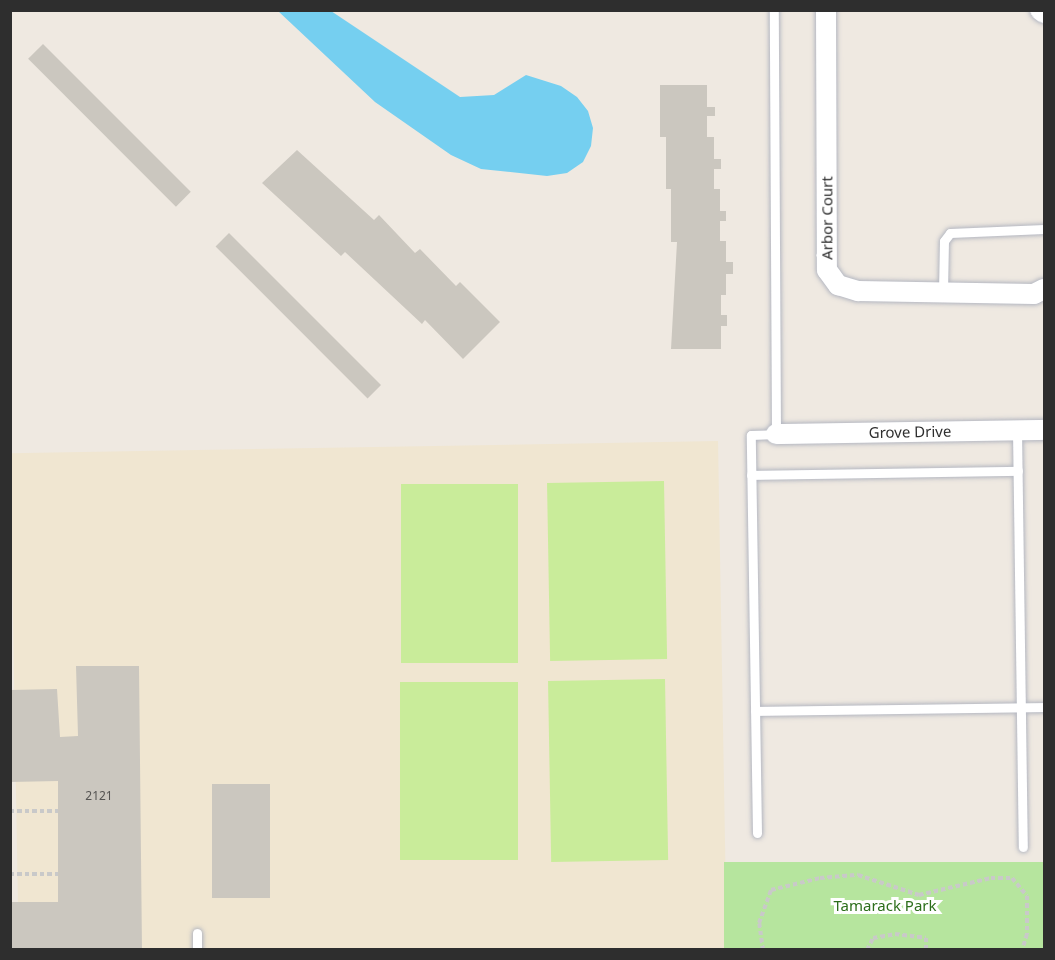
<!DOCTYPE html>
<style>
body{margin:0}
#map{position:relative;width:1055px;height:960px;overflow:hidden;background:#efe9e1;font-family:"Noto Sans",sans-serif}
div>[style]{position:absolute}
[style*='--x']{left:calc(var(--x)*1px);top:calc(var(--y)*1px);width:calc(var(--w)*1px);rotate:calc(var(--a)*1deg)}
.education>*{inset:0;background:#f0e6d1;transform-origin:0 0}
.green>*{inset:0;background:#b6e59e;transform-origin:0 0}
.pitch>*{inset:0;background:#c9ec9a;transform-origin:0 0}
.water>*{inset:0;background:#75cff0}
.building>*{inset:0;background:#cbc7bf;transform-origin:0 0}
.path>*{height:4px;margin-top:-2px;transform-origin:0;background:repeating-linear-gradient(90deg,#c9c9c9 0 4.5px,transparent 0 7.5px)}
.roads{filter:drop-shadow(0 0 2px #b4b7c1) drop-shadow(0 0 2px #b4b7c1)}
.lane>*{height:9px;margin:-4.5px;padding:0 4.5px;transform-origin:4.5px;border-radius:4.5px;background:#fff}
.street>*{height:20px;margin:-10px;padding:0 10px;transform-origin:10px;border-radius:10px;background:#fff}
span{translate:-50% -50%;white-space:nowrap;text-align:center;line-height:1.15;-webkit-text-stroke:6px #fff;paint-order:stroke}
.number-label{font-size:12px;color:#555452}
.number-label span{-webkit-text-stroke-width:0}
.street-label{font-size:15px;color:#2e2e2e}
.park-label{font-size:15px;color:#2c6e1b}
.frame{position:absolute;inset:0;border:12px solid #2e2e2e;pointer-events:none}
</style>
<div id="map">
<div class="education">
<i style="left:718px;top:441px;width:508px;height:708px;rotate:89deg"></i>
</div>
<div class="green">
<i style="left:1044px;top:862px;width:87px;height:320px;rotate:90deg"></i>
</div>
<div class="pitch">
<i style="left:664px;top:481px;width:178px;height:117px;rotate:89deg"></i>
<i style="left:518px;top:484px;width:179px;height:117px;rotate:90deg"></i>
<i style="left:665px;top:679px;width:181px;height:117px;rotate:89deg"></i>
<i style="left:518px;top:682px;width:178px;height:118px;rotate:90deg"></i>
</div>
<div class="water">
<i style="clip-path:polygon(278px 11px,331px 11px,460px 97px,494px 95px,526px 75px,561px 86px,577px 97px,588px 111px,593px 128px,591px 146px,583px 162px,567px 173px,547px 176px,481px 169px,451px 155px,375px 102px)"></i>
</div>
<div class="building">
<i style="left:43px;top:44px;width:209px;height:21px;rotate:45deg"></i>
<i style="clip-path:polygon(660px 85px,707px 85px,707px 107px,715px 107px,715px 116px,707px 116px,707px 137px,714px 137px,714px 159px,721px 159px,721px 169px,714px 169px,714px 189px,720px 189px,720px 211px,726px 211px,726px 221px,720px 221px,720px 241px,726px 241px,726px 262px,733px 262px,733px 274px,726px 274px,726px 295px,721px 295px,721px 315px,727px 315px,727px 326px,721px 326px,721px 349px,671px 349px,677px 242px,671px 242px,671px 189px,666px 189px,666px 137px,660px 137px)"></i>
<i style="clip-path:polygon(297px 150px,374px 220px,379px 215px,415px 253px,420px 249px,456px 286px,460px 282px,500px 322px,463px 359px,425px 320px,422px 324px,345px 252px,341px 256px,262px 183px)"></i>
<i style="left:229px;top:233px;width:215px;height:19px;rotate:45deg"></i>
<i style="clip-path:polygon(76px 666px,139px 666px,142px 950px,10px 950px,10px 902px,58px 902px,58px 781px,10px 782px,10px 690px,57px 689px,60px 737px,78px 736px)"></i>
<i style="left:212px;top:784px;width:58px;height:114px"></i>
</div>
<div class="path">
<i style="--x:10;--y:811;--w:48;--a:0"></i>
<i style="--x:10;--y:874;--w:48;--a:0"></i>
<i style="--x:763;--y:950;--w:27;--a:-98"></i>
<i style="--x:759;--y:923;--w:35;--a:-70"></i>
<i style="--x:771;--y:890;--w:50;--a:-13.8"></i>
<i style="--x:820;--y:878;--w:38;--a:-5"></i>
<i style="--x:858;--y:875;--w:64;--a:18.2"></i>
<i style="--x:919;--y:895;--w:74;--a:-13.3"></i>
<i style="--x:991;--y:878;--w:21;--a:0"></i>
<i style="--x:1012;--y:878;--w:23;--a:50"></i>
<i style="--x:1027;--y:896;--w:38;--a:90"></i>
<i style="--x:1027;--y:934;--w:17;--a:107"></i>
<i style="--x:867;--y:950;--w:13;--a:-63"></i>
<i style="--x:873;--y:938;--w:22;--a:-10"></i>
<i style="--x:895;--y:934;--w:31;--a:7"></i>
<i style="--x:926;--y:938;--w:12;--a:90"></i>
</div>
<div class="roads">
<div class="lane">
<i style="--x:943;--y:292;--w:51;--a:-88.9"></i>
<i style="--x:944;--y:241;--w:10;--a:-53"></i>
<i style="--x:950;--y:233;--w:94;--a:-2.4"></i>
<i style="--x:1017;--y:430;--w:417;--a:89.2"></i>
<i style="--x:751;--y:475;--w:267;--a:-0.9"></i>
<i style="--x:755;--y:711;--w:289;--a:-0.8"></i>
<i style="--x:757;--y:833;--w:398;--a:-90.9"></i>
<i style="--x:751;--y:435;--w:25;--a:-2"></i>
<i style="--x:776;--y:434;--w:424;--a:-90.3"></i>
<i style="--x:197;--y:950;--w:17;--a:-90"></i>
</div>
<div class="street">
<i style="--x:826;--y:10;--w:260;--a:89.8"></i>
<i style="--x:827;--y:270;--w:19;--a:54"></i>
<i style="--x:838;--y:285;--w:21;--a:17"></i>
<i style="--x:858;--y:291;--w:176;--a:1"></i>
<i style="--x:1034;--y:294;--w:11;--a:-27"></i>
<i style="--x:1040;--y:10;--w:5;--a:37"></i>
<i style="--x:776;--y:434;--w:268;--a:-0.9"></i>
</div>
</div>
<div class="number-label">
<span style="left:99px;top:796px">2121</span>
</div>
<div class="street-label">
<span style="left:827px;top:218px;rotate:-90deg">Arbor Court</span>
<span style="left:910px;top:432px;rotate:-1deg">Grove Drive</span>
</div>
<div class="park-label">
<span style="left:885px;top:906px">Tamarack Park</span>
</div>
<div class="frame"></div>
</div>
